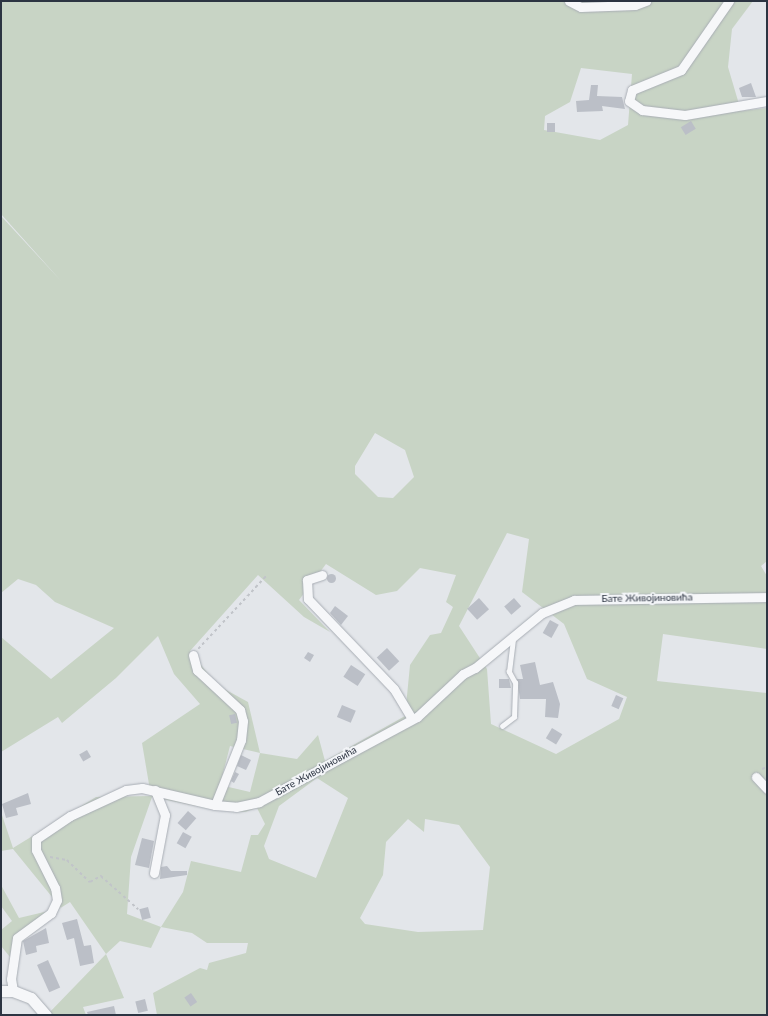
<!DOCTYPE html>
<meta charset="utf-8">
<style>
body{margin:0}
#map{position:relative;width:768px;height:1016px;overflow:hidden;background:#e3e6ea;font-family:Lato,sans-serif}
div>[style]{position:absolute}
[style*='--x']{left:calc(var(--x)*1px);top:calc(var(--y)*1px);width:calc(var(--w)*1px);rotate:calc(var(--a)*1deg)}
.green>*{inset:0;background:#c8d4c5}
.building>*{inset:0;background:#bbbfc7;transform-origin:0 0}
.round{border-radius:50%}
.path>*{height:1.5px;margin-top:-0.75px;transform-origin:0;background:repeating-linear-gradient(90deg,#c1c4c9 0 3px,transparent 0 6px)}
.roads{filter:drop-shadow(0 0 1px #a8adb4) drop-shadow(0 0 1px #a8adb4)}
.service>*{height:4.5px;margin:-2.25px;padding:0 2.25px;transform-origin:2.25px;border-radius:2.25px;background:#f6f7f9}
.minor>*{height:9px;margin:-4.5px;padding:0 4.5px;transform-origin:4.5px;border-radius:4.5px;background:#f6f7f9}
.tertiary>*{height:11px;margin:-5.5px;padding:0 5.5px;transform-origin:5.5px;border-radius:5.5px;background:#f6f7f9}
span{translate:-50% -50%;white-space:nowrap;text-align:center;line-height:1.15;-webkit-text-stroke:4px #f3f5f8;paint-order:stroke}
.street-label{font-size:10px;color:#2c3442}
.frame{position:absolute;inset:0;border:2px solid #2c3442;pointer-events:none}
</style>
<div id="map">
<div class="green">
<i style="clip-path:polygon(evenodd,1px 1px,753px 1px,732px 29px,728px 67px,741px 111px,767px 108px,767px 561px,761px 566px,767px 576px,767px 649px,663px 634px,657px 681px,767px 693px,767px 1015px,157px 1015px,153px 993px,200px 968px,207px 970px,209px 963px,246px 953px,248px 943px,207px 943px,192px 933px,161px 927px,151px 948px,120px 941px,106px 954px,124px 998px,83px 1007px,86px 1015px,47px 1015px,106px 954px,70px 902px,13px 938px,10px 957px,1px 946px,1px 930px,12px 921px,1px 906px,1px 885px,19px 918px,61px 908px,13px 849px,1px 851px,1px 812px,13px 848px,96px 797px,151px 796px,142px 743px,200px 704px,174px 674px,158px 636px,116px 678px,62px 723px,58px 717px,1px 752px,1px 637px,51px 679px,114px 628px,55px 602px,36px 585px,18px 579px,1px 593px,1px 216px,62px 282px,1px 214px,1px 1px,581px 68px,632px 74px,628px 125px,600px 140px,544px 130px,545px 116px,570px 102px,581px 68px,1px 1px,375px 433px,405px 450px,414px 477px,393px 498px,378px 497px,355px 474px,355px 466px,375px 433px,1px 1px,507px 533px,529px 539px,522px 592px,564px 624px,587px 679px,627px 697px,619px 719px,556px 754px,491px 724px,487px 669px,459px 626px,507px 533px,1px 1px,326px 564px,376px 595px,397px 591px,420px 568px,456px 575px,446px 602px,453px 607px,441px 633px,430px 635px,410px 665px,405px 716px,325px 761px,318px 735px,297px 759px,260px 753px,248px 702px,217px 685px,190px 651px,258px 575px,304px 617px,330px 632px,299px 600px,326px 564px,1px 1px,230px 746px,260px 753px,250px 792px,220px 785px,230px 746px,1px 1px,317px 778px,348px 798px,316px 878px,269px 859px,264px 846px,279px 806px,317px 778px,1px 1px,152px 797px,206px 808px,245px 812px,257px 808px,265px 824px,258px 835px,251px 835px,241px 872px,191px 861px,183px 892px,161px 927px,127px 914px,131px 857px,152px 797px,1px 1px,408px 819px,424px 832px,425px 819px,459px 825px,490px 867px,483px 930px,418px 932px,365px 924px,360px 918px,383px 875px,386px 842px,408px 819px)"></i>
</div>
<div class="building">
<i style="clip-path:polygon(751px 83px,756px 97px,742px 97px,739px 88px)"></i>
<i style="clip-path:polygon(591px 85px,598px 85px,597px 96px,622px 97px,625px 109px,602px 106px,603px 111px,577px 112px,576px 101px,589px 100px)"></i>
<i style="left:691px;top:121px;width:9px;height:12px;rotate:58deg"></i>
<i style="left:547px;top:123px;width:8px;height:9px"></i>
<i class="round" style="left:326.5px;top:573.5px;width:9px;height:9px"></i>
<i style="left:479px;top:598px;width:15px;height:16px;rotate:48deg"></i>
<i style="left:514px;top:598px;width:11px;height:13px;rotate:49deg"></i>
<i style="clip-path:polygon(335px 606px,348px 616px,341px 625px,330px 613px)"></i>
<i style="left:550px;top:620px;width:10px;height:15px;rotate:29deg"></i>
<i style="left:387px;top:648px;width:18px;height:14px;rotate:47deg"></i>
<i style="clip-path:polygon(308px 652px,314px 655px,310px 662px,304px 658px)"></i>
<i style="clip-path:polygon(535px 662px,540px 685px,553px 682px,560px 704px,558px 718px,545px 717px,546px 699px,520px 699px,517px 679px,523px 679px,520px 665px)"></i>
<i style="left:351px;top:665px;width:17px;height:14px;rotate:33deg"></i>
<i style="clip-path:polygon(499px 679px,509px 679px,511px 688px,499px 688px)"></i>
<i style="left:616px;top:695px;width:8px;height:12px;rotate:23deg"></i>
<i style="left:342px;top:705px;width:15px;height:13px;rotate:23deg"></i>
<i style="left:235px;top:714px;width:9px;height:6px;rotate:77deg"></i>
<i style="left:552px;top:728px;width:12px;height:12px;rotate:31deg"></i>
<i style="left:87px;top:750px;width:8px;height:9px;rotate:60deg"></i>
<i style="clip-path:polygon(241px 755px,251px 760px,246px 770px,237px 766px)"></i>
<i style="clip-path:polygon(235px 772px,239px 774px,234px 783px,231px 781px)"></i>
<i style="clip-path:polygon(28px 793px,31px 804px,16px 808px,18px 815px,6px 818px,2px 804px)"></i>
<i style="left:188px;top:811px;width:11px;height:16px;rotate:41deg"></i>
<i style="left:183px;top:832px;width:10px;height:13px;rotate:29deg"></i>
<i style="clip-path:polygon(142px 838px,154px 841px,149px 868px,135px 865px)"></i>
<i style="clip-path:polygon(167px 866px,171px 871px,187px 871px,187px 875px,160px 879px,161px 867px)"></i>
<i style="left:148px;top:907px;width:11px;height:9px;rotate:75deg"></i>
<i style="clip-path:polygon(77px 919px,84px 946px,91px 945px,94px 963px,80px 966px,74px 938px,67px 940px,62px 923px)"></i>
<i style="clip-path:polygon(46px 928px,49px 943px,36px 946px,37px 952px,26px 955px,23px 941px)"></i>
<i style="left:48px;top:960px;width:30px;height:12px;rotate:66deg"></i>
<i style="left:191px;top:993px;width:11px;height:8px;rotate:56deg"></i>
<i style="left:145px;top:999px;width:12px;height:10px;rotate:76deg"></i>
<i style="clip-path:polygon(114px 1006px,116px 1015px,88px 1015px,87px 1012px)"></i>
</div>
<div class="path">
<i style="--x:198;--y:649;--w:101;--a:-47"></i>
<i style="--x:762;--y:769;--w:5;--a:-22"></i>
<i style="--x:50;--y:857;--w:17;--a:10"></i>
<i style="--x:67;--y:860;--w:32;--a:44"></i>
<i style="--x:90;--y:882;--w:13;--a:-29"></i>
<i style="--x:101;--y:876;--w:50;--a:41.7"></i>
</div>
<div class="roads">
<div class="service">
<i style="--x:502;--y:726;--w:15;--a:-37"></i>
<i style="--x:514;--y:717;--w:34;--a:-88"></i>
<i style="--x:515;--y:683;--w:13;--a:-119"></i>
<i style="--x:509;--y:672;--w:33;--a:-83"></i>
</div>
<div class="minor">
<i style="--x:569;--y:1;--w:13;--a:27"></i>
<i style="--x:581;--y:7;--w:54;--a:-2.1"></i>
<i style="--x:635;--y:5;--w:12;--a:-20"></i>
<i style="--x:729;--y:1;--w:84;--a:124.8"></i>
<i style="--x:681;--y:70;--w:53;--a:157.8"></i>
<i style="--x:632;--y:90;--w:11;--a:105"></i>
<i style="--x:629;--y:101;--w:16;--a:35"></i>
<i style="--x:642;--y:110;--w:43;--a:6.6"></i>
<i style="--x:685;--y:115;--w:83;--a:-9.7"></i>
<i style="--x:322;--y:575;--w:16;--a:162"></i>
<i style="--x:307;--y:580;--w:19;--a:87"></i>
<i style="--x:308;--y:599;--w:124;--a:46.3"></i>
<i style="--x:394;--y:689;--w:35;--a:59"></i>
<i style="--x:193;--y:655;--w:16;--a:75"></i>
<i style="--x:197;--y:670;--w:59;--a:42.9"></i>
<i style="--x:240;--y:710;--w:11;--a:75"></i>
<i style="--x:243;--y:721;--w:19;--a:96"></i>
<i style="--x:241;--y:740;--w:70;--a:111.8"></i>
<i style="--x:756;--y:777;--w:16;--a:47"></i>
<i style="--x:154;--y:873;--w:59;--a:-79.3"></i>
<i style="--x:165;--y:815;--w:27;--a:-112"></i>
<i style="--x:13;--y:991;--w:12;--a:-99"></i>
<i style="--x:11;--y:979;--w:41;--a:-81.7"></i>
<i style="--x:17;--y:938;--w:42;--a:-36.3"></i>
<i style="--x:51;--y:913;--w:14;--a:-65"></i>
<i style="--x:57;--y:900;--w:12;--a:-99"></i>
<i style="--x:55;--y:888;--w:42;--a:-116.6"></i>
<i style="--x:36;--y:850;--w:11;--a:-90"></i>
<i style="--x:36;--y:839;--w:41;--a:-34.1"></i>
<i style="--x:70;--y:816;--w:62;--a:-24.9"></i>
<i style="--x:126;--y:790;--w:16;--a:-7"></i>
<i style="--x:142;--y:788;--w:75;--a:13.1"></i>
<i style="--x:215;--y:805;--w:21;--a:5"></i>
<i style="--x:236;--y:807;--w:24;--a:-12"></i>
<i style="--x:259;--y:802;--w:179;--a:-28.3"></i>
<i style="--x:417;--y:717;--w:63;--a:-43.1"></i>
<i style="--x:463;--y:674;--w:13;--a:-27"></i>
<i style="--x:475;--y:668;--w:87;--a:-39.4"></i>
<i style="--x:542;--y:613;--w:35;--a:-22"></i>
<i style="--x:574;--y:600;--w:193;--a:-0.9"></i>
</div>
<div class="tertiary">
<i style="--x:1;--y:991;--w:12;--a:0"></i>
<i style="--x:13;--y:991;--w:19;--a:21"></i>
<i style="--x:31;--y:998;--w:23;--a:49"></i>
</div>
</div>
<div class="street-label">
<span style="left:647px;top:598px;rotate:-1deg">Бате Живојиновића</span>
<span style="left:316px;top:771px;rotate:-29deg">Бате Живојиновића</span>
</div>
<div class="frame"></div>
</div>
